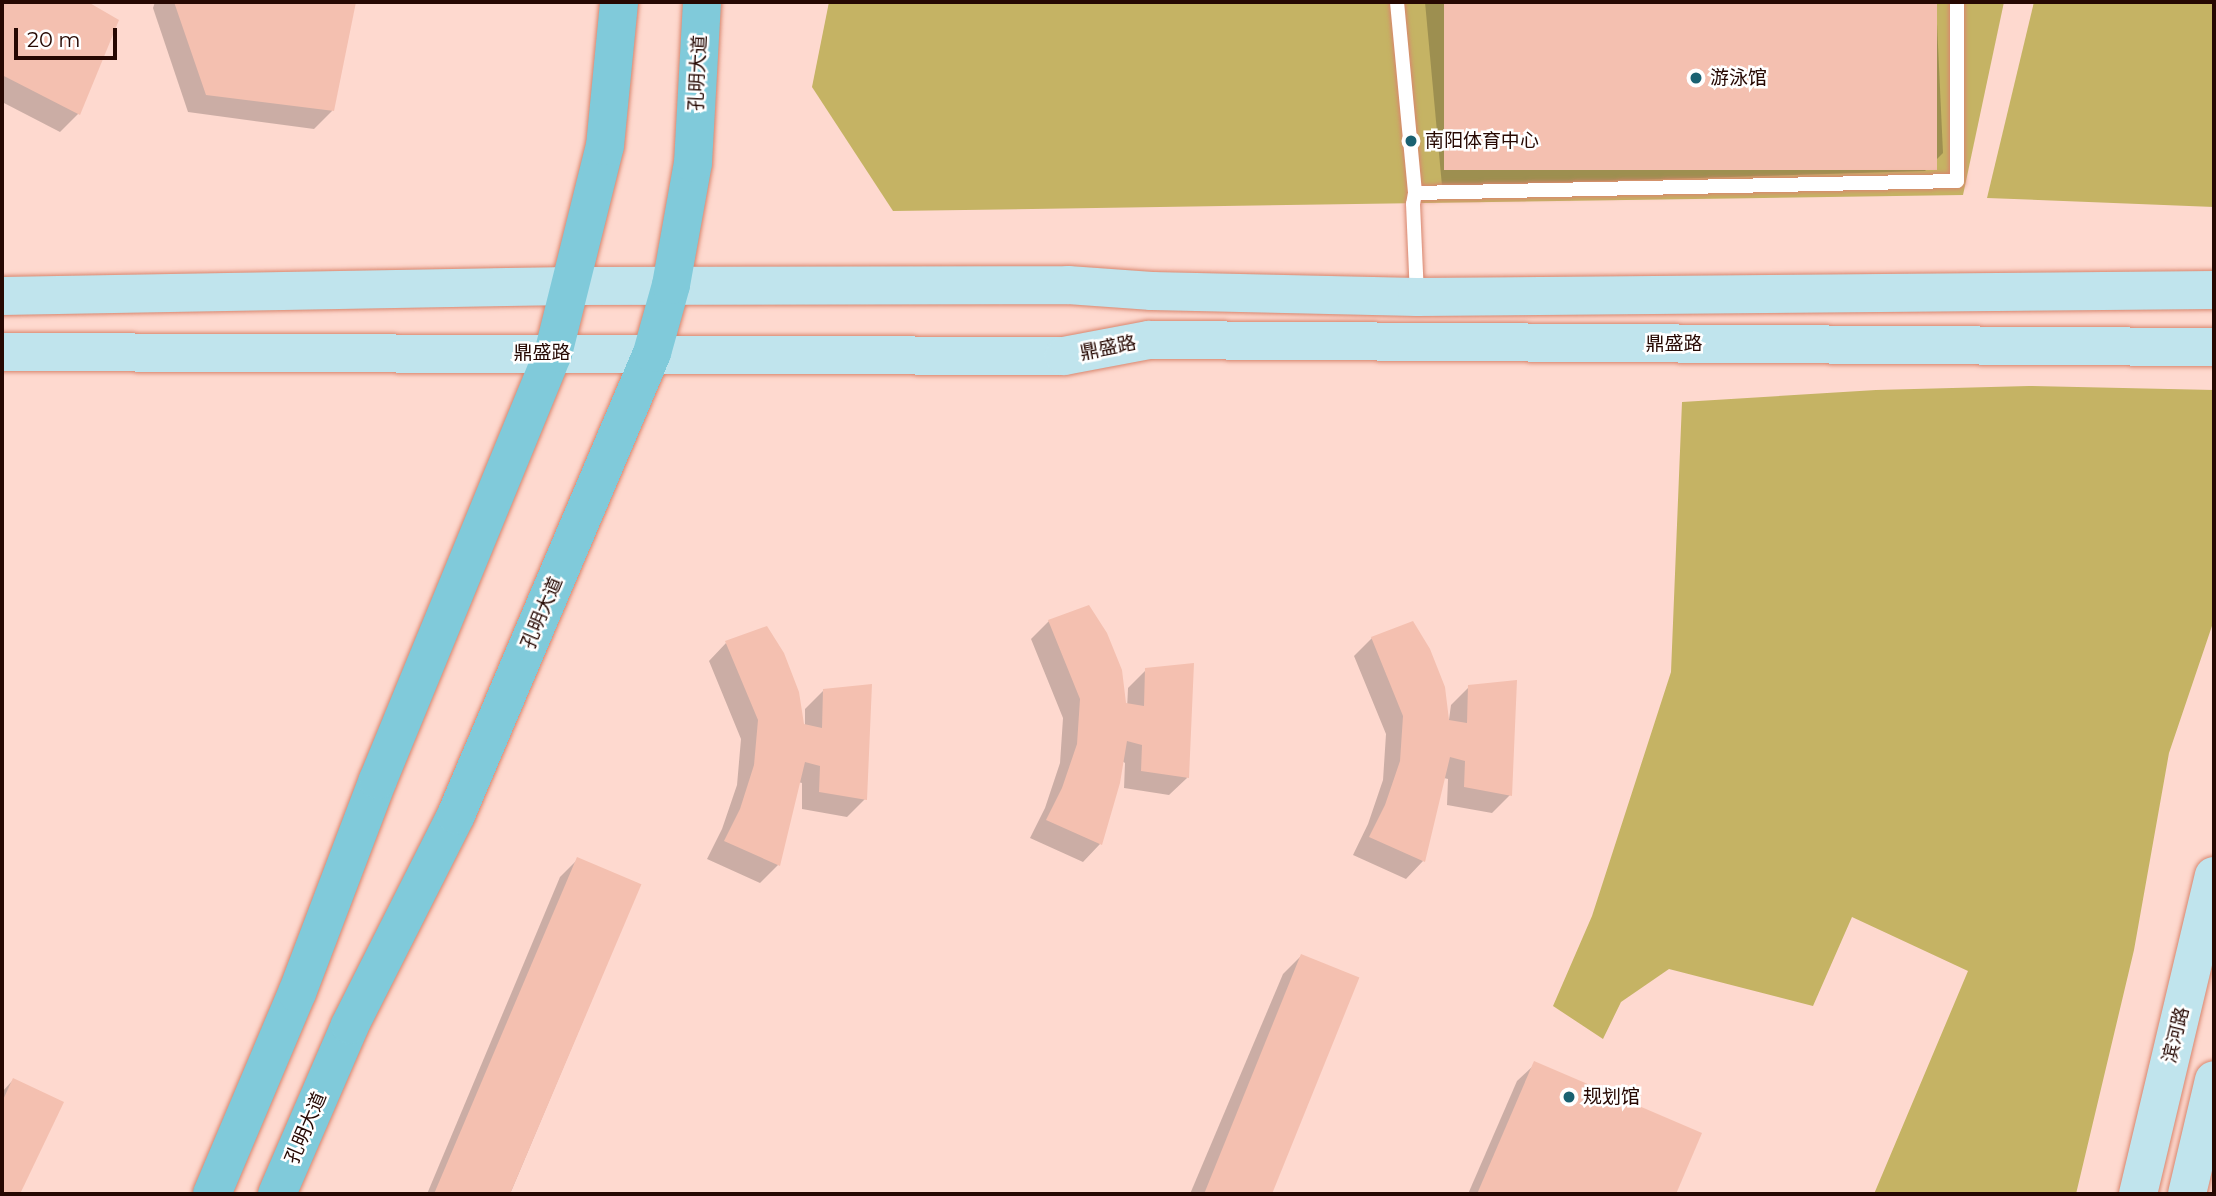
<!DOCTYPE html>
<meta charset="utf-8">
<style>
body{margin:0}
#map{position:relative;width:2216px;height:1196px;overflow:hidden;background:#fed9cf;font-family:Montserrat,"Noto Sans SC",sans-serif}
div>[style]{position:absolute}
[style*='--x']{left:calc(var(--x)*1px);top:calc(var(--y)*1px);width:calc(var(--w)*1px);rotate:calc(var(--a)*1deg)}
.green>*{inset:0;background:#c5b364}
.shadow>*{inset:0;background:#0003}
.building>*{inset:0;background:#f4c0b0;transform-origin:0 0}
.roads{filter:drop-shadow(0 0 2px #d8866e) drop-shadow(0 0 2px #d8866e)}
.lane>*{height:14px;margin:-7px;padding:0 7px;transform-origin:7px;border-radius:7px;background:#fff}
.secondary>*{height:38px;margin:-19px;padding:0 19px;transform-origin:19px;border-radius:19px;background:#c0e4ed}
.primary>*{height:38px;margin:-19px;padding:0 19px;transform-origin:19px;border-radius:19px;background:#80cada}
.dots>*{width:19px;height:19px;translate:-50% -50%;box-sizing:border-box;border:4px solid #fff;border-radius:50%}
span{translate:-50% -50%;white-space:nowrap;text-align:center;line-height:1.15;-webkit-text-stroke:5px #fff;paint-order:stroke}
.street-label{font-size:19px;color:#260802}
.poi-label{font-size:19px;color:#260802}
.left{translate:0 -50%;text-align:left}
.frame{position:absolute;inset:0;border:4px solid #260802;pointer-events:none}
.scale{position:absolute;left:14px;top:28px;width:103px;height:32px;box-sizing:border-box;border:4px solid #260802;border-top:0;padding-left:9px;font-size:21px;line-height:24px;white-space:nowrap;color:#260802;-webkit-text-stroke:5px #fff;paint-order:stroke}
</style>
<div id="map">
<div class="green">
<i style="clip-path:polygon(829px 2px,2004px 2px,1963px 195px,893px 211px,812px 87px)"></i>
<i style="clip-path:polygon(2034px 2px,2214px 2px,2214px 207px,1987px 198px)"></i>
<i style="clip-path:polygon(2029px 386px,2214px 390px,2214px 620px,2169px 753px,2134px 950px,2076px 1194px,1874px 1194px,1968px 971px,1852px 917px,1813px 1006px,1669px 969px,1621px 1002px,1603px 1039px,1553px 1006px,1592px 916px,1671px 672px,1682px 402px,1876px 390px)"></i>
</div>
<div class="shadow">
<i style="clip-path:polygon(2px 2px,84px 2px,116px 20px,78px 114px,60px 132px,2px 102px)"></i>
<i style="clip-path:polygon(155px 2px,354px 2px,332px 111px,314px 129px,188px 112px,153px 8px)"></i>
<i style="clip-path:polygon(1425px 2px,1936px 2px,1943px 153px,1925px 171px,1442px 186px)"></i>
<i style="clip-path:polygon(1049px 621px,1127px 710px,1128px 688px,1146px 670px,1187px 778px,1169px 795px,1124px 788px,1125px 763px,1122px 761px,1100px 844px,1083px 862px,1030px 838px,1045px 808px,1060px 763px,1063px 718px,1031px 639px)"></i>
<i style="clip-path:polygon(1372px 638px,1448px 727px,1451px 705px,1469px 687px,1510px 795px,1492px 813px,1447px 805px,1448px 779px,1444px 778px,1423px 861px,1406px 879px,1353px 855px,1368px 824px,1383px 780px,1386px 734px,1354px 656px)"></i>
<i style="clip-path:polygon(726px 643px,805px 730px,805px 709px,823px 691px,865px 799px,847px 817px,802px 809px,802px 783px,798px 782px,778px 865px,760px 883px,707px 859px,722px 829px,737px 785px,741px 739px,709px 661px)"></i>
<i style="clip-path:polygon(578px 859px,640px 885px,510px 1194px,427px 1194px,560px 877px)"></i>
<i style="clip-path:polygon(1301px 956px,1356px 979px,1266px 1194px,1190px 1194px,1283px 974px)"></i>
<i style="clip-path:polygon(1535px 1064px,1700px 1134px,1674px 1194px,1468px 1194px,1517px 1081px)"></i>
<i style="clip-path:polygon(13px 1080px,61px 1102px,18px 1194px,2px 1194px,2px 1092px)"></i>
</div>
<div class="building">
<i style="clip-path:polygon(2px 2px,88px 2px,119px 20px,80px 115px,2px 75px)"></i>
<i style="clip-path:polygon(174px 2px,356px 2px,334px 111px,206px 95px)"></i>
<i style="left:1444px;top:2px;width:493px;height:168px"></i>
<i style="clip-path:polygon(1089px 605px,1107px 633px,1122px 670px,1126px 703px,1144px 706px,1145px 668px,1194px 663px,1189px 778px,1141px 771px,1142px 745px,1127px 741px,1120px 783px,1102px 845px,1046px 820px,1062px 788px,1077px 744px,1080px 699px,1048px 620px)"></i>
<i style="clip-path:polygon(1413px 621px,1430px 649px,1445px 687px,1449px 720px,1467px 723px,1468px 685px,1517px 680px,1512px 796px,1464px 787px,1465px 761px,1450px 757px,1425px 862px,1369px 837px,1385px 805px,1400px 761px,1403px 716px,1371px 637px)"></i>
<i style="clip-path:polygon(767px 626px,784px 653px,799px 692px,804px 724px,822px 728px,823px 689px,872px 684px,867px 800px,819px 792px,820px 766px,805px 762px,780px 866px,724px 841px,740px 809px,754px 765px,758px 720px,725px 641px)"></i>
<i style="left:577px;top:857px;width:70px;height:365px;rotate:23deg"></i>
<i style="left:1301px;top:954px;width:63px;height:261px;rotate:22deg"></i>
<i style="clip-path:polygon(1534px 1061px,1702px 1133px,1676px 1194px,1477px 1194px)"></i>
<i style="clip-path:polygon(13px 1078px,64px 1102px,20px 1194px,2px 1194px,2px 1102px)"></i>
</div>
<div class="roads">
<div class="lane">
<i style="--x:1397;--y:2;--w:192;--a:84.6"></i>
<i style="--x:1415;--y:193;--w:11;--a:100"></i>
<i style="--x:1413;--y:204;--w:93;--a:87.5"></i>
<i style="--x:1415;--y:193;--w:542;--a:-1.27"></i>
<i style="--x:1957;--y:181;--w:179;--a:-90"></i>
</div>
<div class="secondary">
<i style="--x:2;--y:296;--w:567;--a:-1.01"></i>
<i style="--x:569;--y:286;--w:499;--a:-0.1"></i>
<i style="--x:1068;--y:285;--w:84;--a:4.1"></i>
<i style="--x:1152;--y:291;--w:265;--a:1.3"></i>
<i style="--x:1417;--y:297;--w:797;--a:-0.5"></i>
<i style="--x:2;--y:352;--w:1062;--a:0.22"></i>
<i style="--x:1064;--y:356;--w:86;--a:-10.7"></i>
<i style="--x:1149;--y:340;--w:1065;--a:0.38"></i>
<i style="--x:2138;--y:1194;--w:327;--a:-76.6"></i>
<i style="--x:2187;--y:1194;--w:117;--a:-76.7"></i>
</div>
<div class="primary">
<i style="--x:212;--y:1194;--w:218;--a:-67.1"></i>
<i style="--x:297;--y:993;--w:228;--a:-69.2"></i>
<i style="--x:378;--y:780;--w:461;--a:-67.7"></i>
<i style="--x:553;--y:354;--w:214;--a:-76"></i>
<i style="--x:605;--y:146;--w:145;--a:-84.4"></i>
<i style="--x:277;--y:1194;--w:184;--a:-66.6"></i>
<i style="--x:350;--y:1025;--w:235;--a:-63.2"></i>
<i style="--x:456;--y:815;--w:502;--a:-67.01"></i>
<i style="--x:652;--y:353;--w:71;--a:-74.4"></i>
<i style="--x:671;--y:285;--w:124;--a:-79.8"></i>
<i style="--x:693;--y:163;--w:161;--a:-86.8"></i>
</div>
</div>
<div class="dots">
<i style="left:1696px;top:78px;background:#1a6171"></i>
<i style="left:1411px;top:141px;background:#1a6171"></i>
<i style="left:1569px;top:1097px;background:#1a6171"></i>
</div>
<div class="street-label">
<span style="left:698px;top:73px;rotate:-87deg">孔明大道</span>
<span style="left:1674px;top:344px">鼎盛路</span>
<span style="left:1108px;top:348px;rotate:-11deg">鼎盛路</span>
<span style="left:542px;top:353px">鼎盛路</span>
<span style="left:542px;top:613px;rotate:-67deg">孔明大道</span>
<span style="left:2176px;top:1035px;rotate:-76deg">滨河路</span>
<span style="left:306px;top:1128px;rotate:-67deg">孔明大道</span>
</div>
<div class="poi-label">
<span class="left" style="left:1710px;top:78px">游泳馆</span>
<span class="left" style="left:1425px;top:141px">南阳体育中心</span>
<span class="left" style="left:1583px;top:1097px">规划馆</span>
</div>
<div class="frame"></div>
<div class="scale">20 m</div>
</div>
